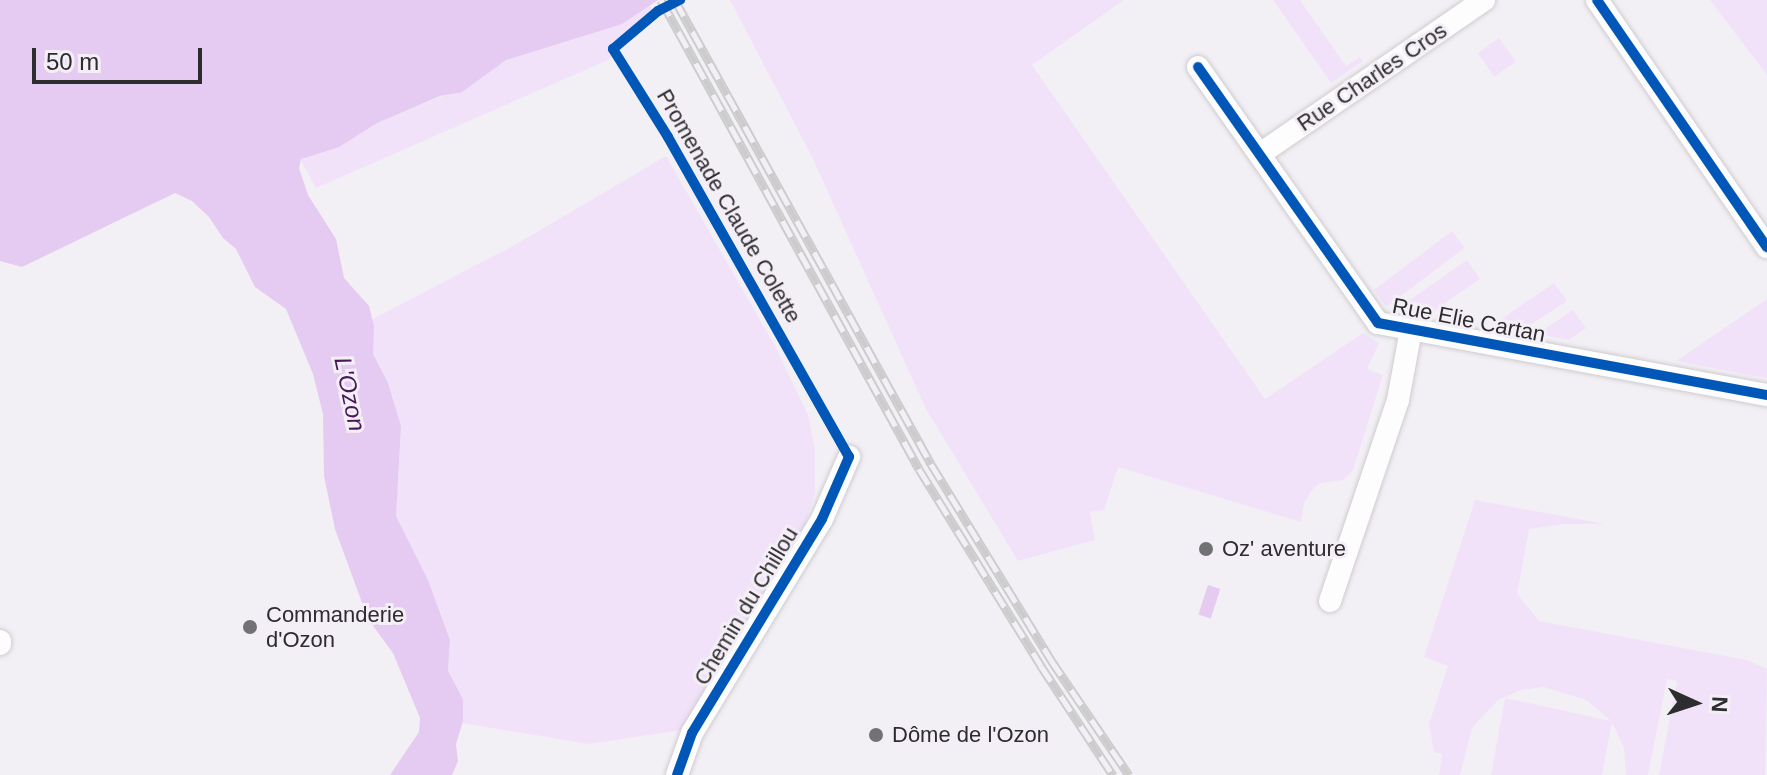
<!DOCTYPE html>
<meta charset="utf-8">
<style>
body{margin:0}
#map{position:relative;width:1767px;height:775px;overflow:hidden;background:#f3f0f5;font-family:Helvetica,sans-serif}
div>[style]{position:absolute}
[style*='--x']{left:calc(var(--x)*1px);top:calc(var(--y)*1px);width:calc(var(--w)*1px);rotate:calc(var(--a)*1deg)}
.green>*{inset:0;background:#f1e2f9;transform-origin:0 0}
.water>*{inset:0;background:#e5caf1;transform-origin:0 0}
.roads{filter:drop-shadow(0 0 2px #cfccd0) drop-shadow(0 0 2px #cfccd0)}
.minor>*{height:22px;margin:-11px;padding:0 11px;transform-origin:11px;border-radius:11px;background:#fdfdfe}
.rail>*{height:9px;margin-top:-4.5px;transform-origin:0;background:repeating-linear-gradient(90deg,#f4eff6 0 18px,#cdcccd 0 36px);box-sizing:border-box;border-block:2px solid #cdcccd}
.cycleway>*{height:10px;margin:-5px;padding:0 5px;transform-origin:5px;border-radius:5px;background:#0057b8}
.dots>*{width:22px;height:22px;translate:-50% -50%;box-sizing:border-box;border:4px solid #f4eff6;border-radius:50%}
span{translate:-50% -50%;white-space:nowrap;text-align:center;line-height:1.15;-webkit-text-stroke:6px #f4eff6;paint-order:stroke}
.street-label{font-size:22px;color:#2d2c2e}
.poi-label{font-size:22px;color:#2d2c2e}
.left{translate:0 -50%;text-align:left}
.water-label{font-size:24px;color:#481959;font-style:italic}
.north{position:absolute;left:1655px;top:663px;width:80px;height:80px;-webkit-text-stroke:6px #f4eff6;paint-order:stroke;rotate:93deg;font-size:22px;font-weight:700;line-height:32px;text-align:center;color:#2d2c2e}
.north::after{content:'';display:block;margin:auto;width:28px;height:36px;background:#2d2c2e;clip-path:polygon(50% 0,100% 100%,50% 72%,0 100%)}
.scale{position:absolute;left:32px;top:48px;width:170px;height:36px;box-sizing:border-box;border:4px solid #2d2c2e;border-top:0;padding-left:10px;font-size:24px;line-height:28px;white-space:nowrap;color:#2d2c2e;-webkit-text-stroke:6px #f4eff6;paint-order:stroke}
</style>
<div id="map">
<div class="green">
<i style="clip-path:polygon(730px 0,1124px 0,1032px 65px,1265px 399px,1363px 333px,1379px 343px,1367px 369px,1383px 375px,1353px 470px,1343px 480px,1320px 483px,1312px 490px,1304px 503px,1301px 522px,1118px 467px,1104px 510px,1090px 512px,1095px 540px,1018px 561px,926px 409px,812px 157px)"></i>
<i style="clip-path:polygon(1273px 0,1300px 0,1346px 66px,1360px 57px,1363px 61px,1331px 83px)"></i>
<i style="clip-path:polygon(1710px 0,1767px 0,1767px 75px)"></i>
<i style="clip-path:polygon(648px 2px,656px 16px,608px 60px,316px 188px,297px 153px,471px 85px,497px 59px)"></i>
<i style="left:1499px;top:38px;width:29px;height:26px;rotate:55deg"></i>
<i style="clip-path:polygon(666px 156px,776px 348px,808px 415px,815px 450px,815px 493px,805px 526px,682px 730px,589px 744px,462px 723px,463px 699px,448px 671px,450px 640px,428px 580px,396px 516px,401px 426px,388px 383px,373px 354px,373px 319px,520px 242px)"></i>
<i style="left:1452px;top:231px;width:21px;height:98px;rotate:53deg"></i>
<i style="clip-path:polygon(1467px 260px,1480px 279px,1429px 314px,1397px 309px)"></i>
<i style="clip-path:polygon(1554px 283px,1567px 301px,1521px 331px,1491px 326px)"></i>
<i style="clip-path:polygon(1767px 299px,1767px 378px,1676px 361px)"></i>
<i style="clip-path:polygon(1573px 310px,1586px 328px,1569px 340px,1537px 334px)"></i>
<i style="clip-path:polygon(1475px 500px,1605px 524px,1565px 524px,1529px 529px,1517px 594px,1539px 621px,1747px 660px,1767px 669px,1765px 775px,1659px 775px,1677px 681px,1667px 679px,1648px 775px,1626px 775px,1624px 748px,1612px 722px,1602px 775px,1491px 775px,1505px 698px,1611px 721px,1586px 700px,1544px 687px,1521px 690px,1498px 700px,1472px 728px,1460px 775px,1439px 775px,1442px 754px,1434px 752px,1429px 724px,1448px 666px,1424px 657px)"></i>
</div>
<div class="water">
<i style="clip-path:polygon(0 0,658px 0,622px 24px,506px 60px,462px 92px,440px 96px,377px 123px,339px 147px,301px 159px,299px 168px,308px 195px,336px 239px,344px 278px,369px 306px,374px 326px,373px 354px,388px 383px,401px 426px,396px 516px,428px 580px,450px 640px,448px 671px,463px 699px,463px 721px,456px 744px,458px 761px,452px 775px,390px 775px,419px 732px,420px 718px,393px 653px,368px 619px,335px 529px,324px 476px,323px 414px,313px 374px,286px 309px,255px 287px,236px 249px,223px 238px,209px 217px,192px 201px,175px 193px,22px 267px,0 261px)"></i>
<i style="left:1208px;top:585px;width:13px;height:31px;rotate:18deg"></i>
</div>
<div class="roads">
<div class="minor">
<i style="--x:1597;--y:0;--w:300;--a:55.5"></i>
<i style="--x:1198;--y:67;--w:313;--a:54.9"></i>
<i style="--x:1378;--y:323;--w:396;--a:10.5"></i>
<i style="--x:1260;--y:154;--w:272;--a:-34.5"></i>
<i style="--x:1330;--y:601;--w:212;--a:-71.3"></i>
<i style="--x:1398;--y:400;--w:71;--a:-79.5"></i>
<i style="--x:0;--y:641;--w:3;--a:90"></i>
<i style="--x:677;--y:775;--w:45;--a:-70.3"></i>
<i style="--x:692;--y:733;--w:250;--a:-58.7"></i>
<i style="--x:822;--y:519;--w:68;--a:-66.5"></i>
</div>
</div>
<div class="rail">
<i style="--x:661;--y:0;--w:535;--a:61.18"></i>
<i style="--x:919;--y:469;--w:232;--a:58.2"></i>
<i style="--x:1041;--y:666;--w:131;--a:56.6"></i>
<i style="--x:675;--y:0;--w:530;--a:61.11"></i>
<i style="--x:931;--y:464;--w:230;--a:58.5"></i>
<i style="--x:1051;--y:660;--w:139;--a:55.9"></i>
</div>
<div class="cycleway">
<i style="--x:1597;--y:0;--w:300;--a:55.5"></i>
<i style="--x:1198;--y:67;--w:313;--a:54.9"></i>
<i style="--x:1378;--y:323;--w:396;--a:10.5"></i>
<i style="--x:677;--y:775;--w:45;--a:-70.3"></i>
<i style="--x:692;--y:733;--w:250;--a:-58.7"></i>
<i style="--x:822;--y:519;--w:68;--a:-66.5"></i>
<i style="--x:849;--y:457;--w:368;--a:-119.5"></i>
<i style="--x:668;--y:137;--w:104;--a:-122"></i>
<i style="--x:613;--y:49;--w:59;--a:-40.2"></i>
<i style="--x:658;--y:11;--w:25;--a:-27"></i>
</div>
<div class="dots">
<i style="left:1206px;top:549px;background:#727174"></i>
<i style="left:250px;top:627px;background:#727174"></i>
<i style="left:876px;top:735px;background:#727174"></i>
</div>
<div class="street-label">
<span style="left:1372px;top:77px;rotate:-34deg">Rue Charles Cros</span>
<span style="left:729px;top:206px;rotate:60deg">Promenade Claude Colette</span>
<span style="left:1469px;top:320px;rotate:11deg">Rue Elie Cartan</span>
<span style="left:746px;top:606px;rotate:-59deg">Chemin du Chillou</span>
</div>
<div class="poi-label">
<span class="left" style="left:1222px;top:549px">Oz' aventure</span>
<span class="left" style="left:266px;top:627px">Commanderie<br>d'Ozon</span>
<span class="left" style="left:892px;top:735px">Dôme de l'Ozon</span>
</div>
<div class="water-label">
<span style="left:350px;top:394px;rotate:78deg">L'Ozon</span>
</div>
<div class="north">N</div>
<div class="scale">50 m</div>
</div>
